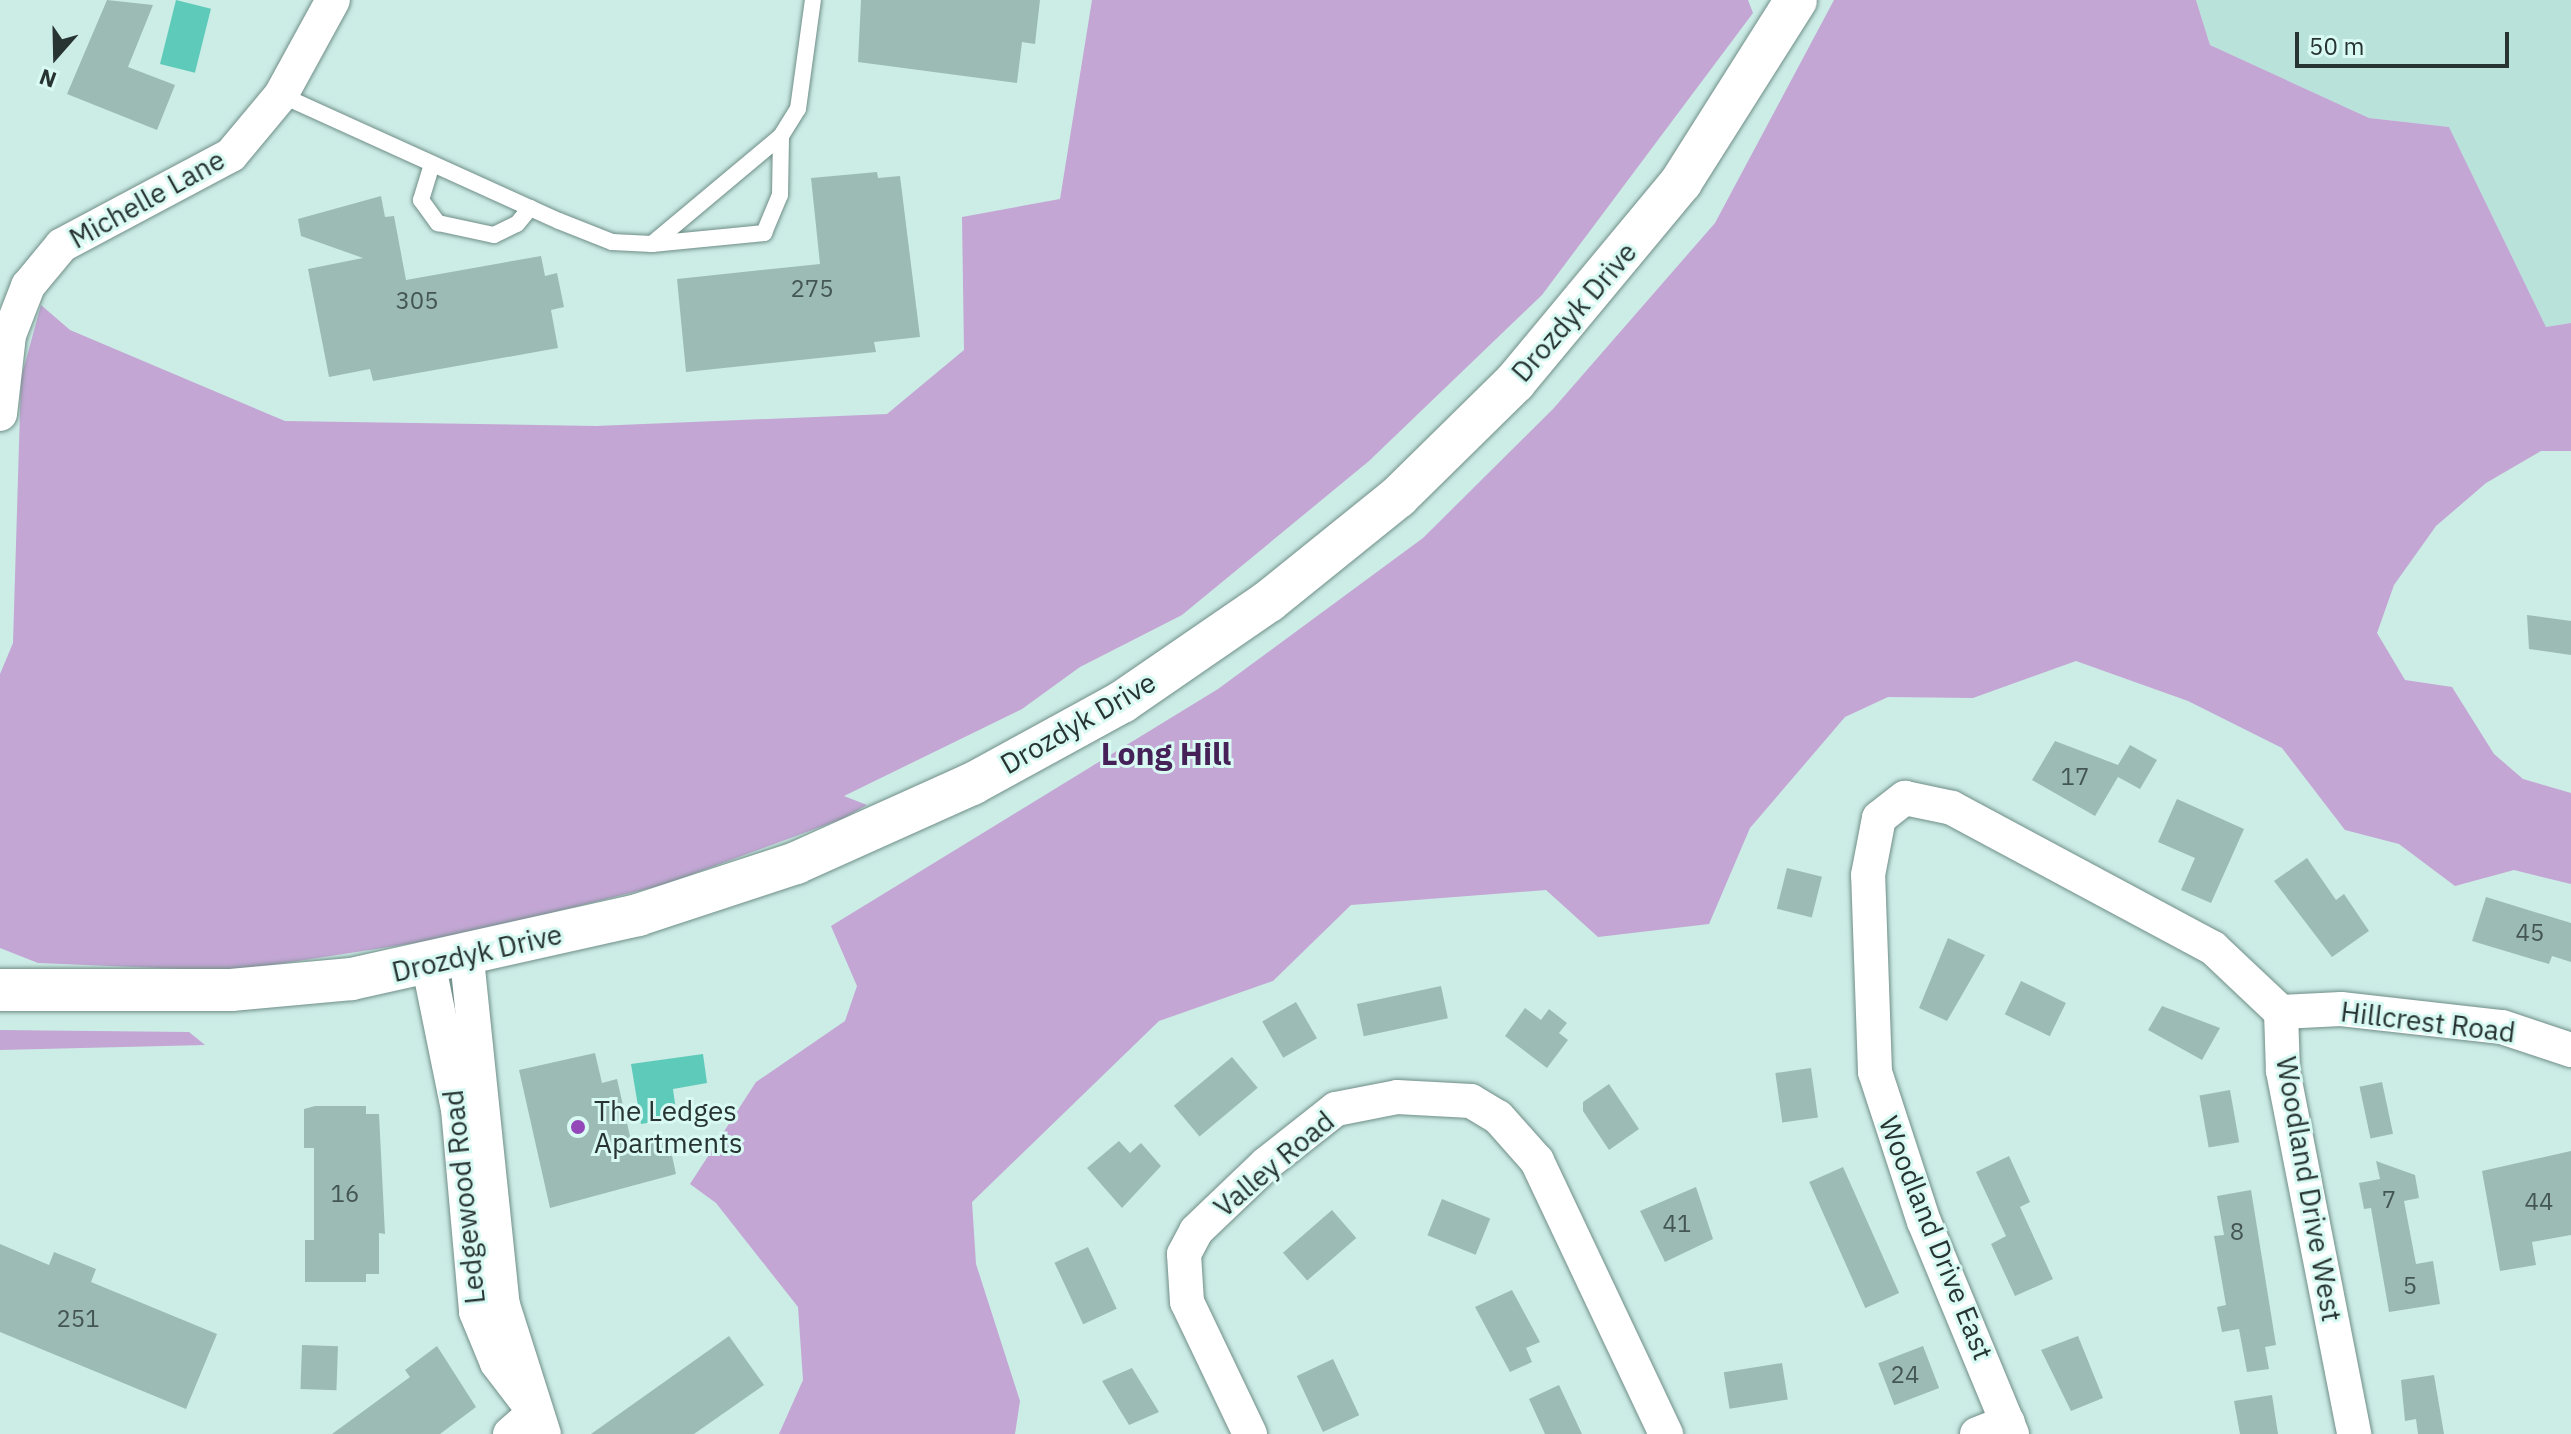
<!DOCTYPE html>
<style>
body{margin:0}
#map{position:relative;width:2571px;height:1434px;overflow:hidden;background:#ccece6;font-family:"IBM Plex Sans",sans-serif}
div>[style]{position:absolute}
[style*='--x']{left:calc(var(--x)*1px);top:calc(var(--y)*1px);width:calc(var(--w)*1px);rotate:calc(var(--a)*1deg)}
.built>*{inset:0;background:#b9e2da}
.green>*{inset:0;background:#c3a6d4}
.water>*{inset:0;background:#5ecaba;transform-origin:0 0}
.building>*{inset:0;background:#9cbbb5;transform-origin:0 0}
.roads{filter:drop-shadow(0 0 2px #708e88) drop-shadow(0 0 2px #708e88)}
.service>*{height:16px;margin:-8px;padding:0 8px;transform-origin:8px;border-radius:8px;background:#fff}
.minor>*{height:34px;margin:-17px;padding:0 17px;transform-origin:17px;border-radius:17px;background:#fff}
.tertiary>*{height:42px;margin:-21px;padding:0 21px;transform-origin:21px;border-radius:21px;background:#fff}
.dots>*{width:22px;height:22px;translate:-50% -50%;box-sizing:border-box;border:4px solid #d9f9f3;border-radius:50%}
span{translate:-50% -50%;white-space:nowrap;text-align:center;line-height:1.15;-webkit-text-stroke:6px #d9f9f3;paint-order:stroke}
.number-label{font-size:24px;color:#445652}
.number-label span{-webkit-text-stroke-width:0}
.street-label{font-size:28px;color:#273431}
.poi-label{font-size:28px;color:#273431}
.left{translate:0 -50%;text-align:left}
.quarter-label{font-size:32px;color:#462158;font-weight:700}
.north{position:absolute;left:16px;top:16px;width:80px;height:80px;-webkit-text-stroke:6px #d9f9f3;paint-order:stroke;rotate:200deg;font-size:22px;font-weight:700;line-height:32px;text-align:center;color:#273431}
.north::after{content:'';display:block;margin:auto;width:28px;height:36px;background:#273431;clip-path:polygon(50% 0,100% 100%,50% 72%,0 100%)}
.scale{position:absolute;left:2295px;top:32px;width:214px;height:36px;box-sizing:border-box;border:4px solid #273431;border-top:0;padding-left:10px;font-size:24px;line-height:28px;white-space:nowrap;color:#273431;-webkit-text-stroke:6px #d9f9f3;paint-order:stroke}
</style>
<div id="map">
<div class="built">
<i style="clip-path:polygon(2196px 0,2571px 0,2571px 323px,2546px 327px,2449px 127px,2369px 118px,2210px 45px)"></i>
</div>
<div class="green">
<i style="clip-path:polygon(1092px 0,1748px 0,1753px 13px,1542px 295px,1369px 461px,1182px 615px,1080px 667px,1022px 709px,844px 796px,867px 805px,842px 819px,663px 885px,454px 937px,232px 971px,38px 963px,0 948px,0 674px,13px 643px,21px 378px,41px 305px,70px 330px,285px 421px,596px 426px,887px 414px,964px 350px,962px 217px,1060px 199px)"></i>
<i style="clip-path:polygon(1834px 0,2196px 0,2210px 45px,2369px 118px,2449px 127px,2546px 327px,2571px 323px,2571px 451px,2541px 451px,2486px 483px,2436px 526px,2394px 585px,2377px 633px,2405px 680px,2452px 687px,2494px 754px,2523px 779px,2571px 793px,2571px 884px,2514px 870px,2455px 886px,2399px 844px,2345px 830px,2282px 748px,2188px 701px,2076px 661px,1973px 698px,1888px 697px,1845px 717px,1750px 828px,1709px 924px,1598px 937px,1546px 890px,1351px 905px,1273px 981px,1159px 1021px,972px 1202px,976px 1264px,1020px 1401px,1015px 1434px,779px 1434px,803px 1380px,798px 1307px,716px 1203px,690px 1184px,756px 1082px,845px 1021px,857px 986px,831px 926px,1218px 689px,1423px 538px,1553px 409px,1715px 223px)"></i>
<i style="clip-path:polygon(0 1030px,189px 1032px,205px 1045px,0 1050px)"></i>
</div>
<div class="water">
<i style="left:176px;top:0;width:36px;height:66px;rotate:14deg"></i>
<i style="clip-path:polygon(703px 1054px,707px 1083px,673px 1089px,677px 1118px,641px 1124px,631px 1064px)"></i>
</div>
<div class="building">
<i style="clip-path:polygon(107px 0,153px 5px,128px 67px,175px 85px,157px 130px,67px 94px)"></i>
<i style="clip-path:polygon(861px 0,1040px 0,1035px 44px,1022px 42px,1017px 83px,858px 62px)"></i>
<i style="clip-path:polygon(877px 172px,878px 178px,900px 176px,920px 337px,874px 342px,876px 352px,686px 372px,677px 279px,820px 264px,811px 178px)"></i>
<i style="clip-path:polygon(381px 196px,385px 217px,394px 216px,406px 280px,541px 256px,545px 276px,557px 273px,564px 307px,551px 310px,558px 348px,373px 381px,370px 369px,329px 377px,308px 269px,363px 258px,301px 236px,298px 219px)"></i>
<i style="clip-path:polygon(2527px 615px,2571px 621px,2571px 655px,2529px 649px)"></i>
<i style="clip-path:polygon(2055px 741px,2118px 765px,2130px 745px,2157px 760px,2140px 789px,2118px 777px,2095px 816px,2032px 780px)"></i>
<i style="clip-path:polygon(2177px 799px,2244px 829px,2211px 903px,2181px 890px,2195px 858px,2158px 842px)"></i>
<i style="clip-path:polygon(2307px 858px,2336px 900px,2344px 894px,2369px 931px,2332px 957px,2274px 881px)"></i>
<i style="left:1787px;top:868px;width:36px;height:42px;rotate:14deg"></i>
<i style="clip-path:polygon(2486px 897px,2571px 923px,2571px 962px,2552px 956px,2549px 964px,2472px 941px)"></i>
<i style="clip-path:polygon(1948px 938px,1985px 955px,1947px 1021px,1919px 1008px)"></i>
<i style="left:2021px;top:981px;width:50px;height:37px;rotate:26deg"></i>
<i style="left:1441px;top:986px;width:33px;height:86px;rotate:78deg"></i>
<i style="left:1296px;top:1002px;width:42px;height:39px;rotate:60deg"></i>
<i style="clip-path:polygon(2162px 1006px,2220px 1028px,2202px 1060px,2148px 1030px)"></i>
<i style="clip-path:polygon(1525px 1008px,1541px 1020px,1549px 1009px,1567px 1023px,1559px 1033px,1568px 1040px,1547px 1068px,1505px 1036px)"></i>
<i style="clip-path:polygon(595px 1053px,602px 1083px,617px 1079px,632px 1145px,668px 1137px,676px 1174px,550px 1208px,519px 1070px)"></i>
<i style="left:1232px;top:1057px;width:40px;height:76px;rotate:50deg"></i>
<i style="left:1811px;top:1068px;width:50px;height:36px;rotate:82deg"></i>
<i style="left:2382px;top:1082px;width:53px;height:23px;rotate:78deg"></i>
<i style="clip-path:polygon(1609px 1084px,1639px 1129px,1609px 1150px,1583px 1111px,1583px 1102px)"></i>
<i style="left:2230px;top:1090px;width:53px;height:31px;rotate:80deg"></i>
<i style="clip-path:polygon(315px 1106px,366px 1106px,366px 1114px,379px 1114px,385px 1234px,379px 1233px,379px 1274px,366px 1274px,366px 1282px,305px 1282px,305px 1240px,314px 1240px,314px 1148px,304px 1148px,304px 1109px)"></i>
<i style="clip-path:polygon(1119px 1141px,1130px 1153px,1141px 1143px,1161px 1166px,1122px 1208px,1087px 1168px)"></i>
<i style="clip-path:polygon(2571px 1151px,2571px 1235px,2532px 1242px,2536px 1265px,2500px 1271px,2482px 1171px)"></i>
<i style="clip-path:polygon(2009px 1156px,2030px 1202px,2020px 1207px,2053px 1279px,2015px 1296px,1991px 1244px,2006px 1236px,1976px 1172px)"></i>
<i style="clip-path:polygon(2376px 1161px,2415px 1175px,2419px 1198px,2404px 1201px,2416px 1264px,2433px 1261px,2440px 1304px,2389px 1312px,2371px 1208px,2364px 1209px,2359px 1183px,2380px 1179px)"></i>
<i style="left:1843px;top:1167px;width:138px;height:37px;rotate:66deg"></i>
<i style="clip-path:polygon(1696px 1187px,1713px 1239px,1665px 1262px,1640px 1211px)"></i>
<i style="clip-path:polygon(2251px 1190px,2276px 1345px,2265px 1347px,2269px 1369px,2247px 1372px,2239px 1329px,2222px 1332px,2217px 1307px,2226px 1305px,2214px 1236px,2224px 1235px,2217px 1196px)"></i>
<i style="left:1442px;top:1199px;width:52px;height:39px;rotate:22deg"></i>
<i style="left:1332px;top:1210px;width:37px;height:65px;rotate:49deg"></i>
<i style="clip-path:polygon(0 1244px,49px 1265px,54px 1252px,96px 1269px,91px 1282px,217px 1334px,186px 1409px,0 1332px)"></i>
<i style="left:1088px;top:1247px;width:68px;height:37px;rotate:65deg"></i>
<i style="clip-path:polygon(1512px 1290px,1540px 1342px,1526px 1348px,1532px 1362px,1510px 1372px,1475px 1307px)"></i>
<i style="clip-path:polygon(729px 1336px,764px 1385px,694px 1434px,591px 1434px)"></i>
<i style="clip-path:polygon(2078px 1336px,2103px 1398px,2071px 1411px,2041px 1350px)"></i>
<i style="left:302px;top:1345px;width:36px;height:44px;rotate:2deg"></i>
<i style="clip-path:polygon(437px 1346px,476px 1407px,440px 1434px,332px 1434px,410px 1377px,405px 1370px)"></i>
<i style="left:1923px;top:1346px;width:45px;height:48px;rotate:69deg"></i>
<i style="left:1333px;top:1359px;width:62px;height:40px;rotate:65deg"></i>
<i style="left:1782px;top:1363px;width:37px;height:59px;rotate:81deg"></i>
<i style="clip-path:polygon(1132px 1368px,1159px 1412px,1129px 1425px,1102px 1381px)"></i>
<i style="clip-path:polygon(2434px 1375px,2444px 1434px,2418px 1434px,2416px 1419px,2405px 1421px,2401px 1380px)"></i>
<i style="clip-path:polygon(1559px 1385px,1582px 1434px,1545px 1434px,1529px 1399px)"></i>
<i style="clip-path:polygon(2272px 1395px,2278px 1434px,2240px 1434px,2234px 1401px)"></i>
</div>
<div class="roads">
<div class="service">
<i style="--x:281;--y:95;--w:305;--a:24.4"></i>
<i style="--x:559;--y:221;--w:57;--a:21.6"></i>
<i style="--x:612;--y:242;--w:40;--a:2.9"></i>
<i style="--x:652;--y:244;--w:168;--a:-39.9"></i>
<i style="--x:781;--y:136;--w:32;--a:-58"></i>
<i style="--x:798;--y:109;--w:110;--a:-82.2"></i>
<i style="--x:432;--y:164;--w:38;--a:107"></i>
<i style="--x:421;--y:200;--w:29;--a:54"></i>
<i style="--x:438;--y:223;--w:57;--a:12.1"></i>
<i style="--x:494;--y:235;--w:25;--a:-26"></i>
<i style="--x:517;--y:224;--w:21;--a:-51"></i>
<i style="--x:652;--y:244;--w:113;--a:-5.6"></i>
<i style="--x:764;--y:233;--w:41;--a:-67.2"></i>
<i style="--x:780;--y:195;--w:59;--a:-89"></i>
</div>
<div class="minor">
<i style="--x:0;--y:414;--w:80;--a:-83.5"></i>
<i style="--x:9;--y:335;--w:53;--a:-68.8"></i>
<i style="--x:28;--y:286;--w:53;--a:-50.3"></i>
<i style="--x:62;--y:245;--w:191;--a:-28"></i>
<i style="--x:231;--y:155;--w:78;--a:-50.2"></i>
<i style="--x:281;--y:95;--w:108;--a:-61.3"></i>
<i style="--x:467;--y:959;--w:348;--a:84.1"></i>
<i style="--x:503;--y:1305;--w:135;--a:72.4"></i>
<i style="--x:429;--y:967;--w:145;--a:78.5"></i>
<i style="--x:458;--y:1109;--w:204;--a:84.9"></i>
<i style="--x:476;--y:1312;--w:55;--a:67.6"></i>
<i style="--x:497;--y:1363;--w:54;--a:52.5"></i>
<i style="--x:2281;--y:1012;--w:60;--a:-2.9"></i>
<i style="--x:2341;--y:1009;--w:162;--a:6.4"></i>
<i style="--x:2502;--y:1027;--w:73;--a:18.4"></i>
<i style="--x:510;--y:1434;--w:33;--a:-41"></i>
<i style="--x:1250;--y:1434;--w:146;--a:-115.5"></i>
<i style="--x:1187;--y:1302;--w:48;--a:-93.6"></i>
<i style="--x:1184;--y:1254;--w:26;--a:-62"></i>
<i style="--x:1196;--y:1231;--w:97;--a:-43.7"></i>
<i style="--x:1266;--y:1164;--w:89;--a:-38.2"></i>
<i style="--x:1336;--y:1109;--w:62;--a:-11.1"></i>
<i style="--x:1397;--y:1097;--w:74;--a:3.1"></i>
<i style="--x:1471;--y:1101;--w:31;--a:31"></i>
<i style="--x:1498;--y:1117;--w:59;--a:48.4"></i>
<i style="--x:1537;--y:1161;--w:302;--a:64.7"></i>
<i style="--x:1977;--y:1434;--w:33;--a:-21"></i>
<i style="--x:2012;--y:1434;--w:230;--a:-112.5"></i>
<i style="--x:1924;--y:1222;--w:158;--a:-108.1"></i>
<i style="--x:1875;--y:1072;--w:197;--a:-92"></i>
<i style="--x:1868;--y:875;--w:58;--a:-79.1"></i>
<i style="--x:1879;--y:818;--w:33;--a:-38"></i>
<i style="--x:1905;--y:798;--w:48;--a:12"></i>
<i style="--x:1952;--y:808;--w:296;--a:28.2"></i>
<i style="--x:2213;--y:948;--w:93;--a:43.3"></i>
<i style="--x:2281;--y:1012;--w:59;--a:88.1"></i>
<i style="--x:2283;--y:1071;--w:370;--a:78.9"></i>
</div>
<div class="tertiary">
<i style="--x:0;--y:990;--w:231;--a:0"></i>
<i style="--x:231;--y:990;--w:121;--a:-5.2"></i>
<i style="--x:352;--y:979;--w:293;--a:-12.6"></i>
<i style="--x:638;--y:915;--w:166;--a:-18.2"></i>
<i style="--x:796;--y:863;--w:193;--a:-24.2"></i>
<i style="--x:972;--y:784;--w:171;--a:-28.7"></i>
<i style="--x:1122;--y:702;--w:178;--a:-34.5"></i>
<i style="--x:1269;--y:601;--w:166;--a:-38.9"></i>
<i style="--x:1398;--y:497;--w:164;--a:-44.5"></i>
<i style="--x:1515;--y:382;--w:260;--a:-50.3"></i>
<i style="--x:1681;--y:182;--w:215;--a:-57.7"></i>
</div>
</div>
<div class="dots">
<i style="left:578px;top:1127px;background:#9347b9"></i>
</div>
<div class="number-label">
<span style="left:812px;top:289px">275</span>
<span style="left:417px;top:301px">305</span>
<span style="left:2075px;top:777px">17</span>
<span style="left:2530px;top:933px">45</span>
<span style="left:345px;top:1194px">16</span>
<span style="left:2389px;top:1200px">7</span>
<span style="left:2539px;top:1202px">44</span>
<span style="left:1677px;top:1224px">41</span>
<span style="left:2237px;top:1232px">8</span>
<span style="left:2410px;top:1286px">5</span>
<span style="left:78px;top:1319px">251</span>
<span style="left:1905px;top:1375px">24</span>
</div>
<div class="street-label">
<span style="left:147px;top:199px;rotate:-29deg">Michelle Lane</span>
<span style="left:1574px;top:312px;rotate:-49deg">Drozdyk Drive</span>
<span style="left:1078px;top:723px;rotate:-30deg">Drozdyk Drive</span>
<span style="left:477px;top:953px;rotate:-13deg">Drozdyk Drive</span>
<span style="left:2428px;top:1022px;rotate:7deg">Hillcrest Road</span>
<span style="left:1274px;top:1164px;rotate:-40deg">Valley Road</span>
<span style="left:2309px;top:1189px;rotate:80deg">Woodland Drive West</span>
<span style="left:464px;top:1197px;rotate:-96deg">Ledgewood Road</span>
<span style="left:1936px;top:1238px;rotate:68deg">Woodland Drive East</span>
</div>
<div class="poi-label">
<span class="left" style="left:594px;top:1127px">The Ledges<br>Apartments</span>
</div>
<div class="quarter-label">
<span style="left:1166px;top:753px">Long Hill</span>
</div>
<div class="north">N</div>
<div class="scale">50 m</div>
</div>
